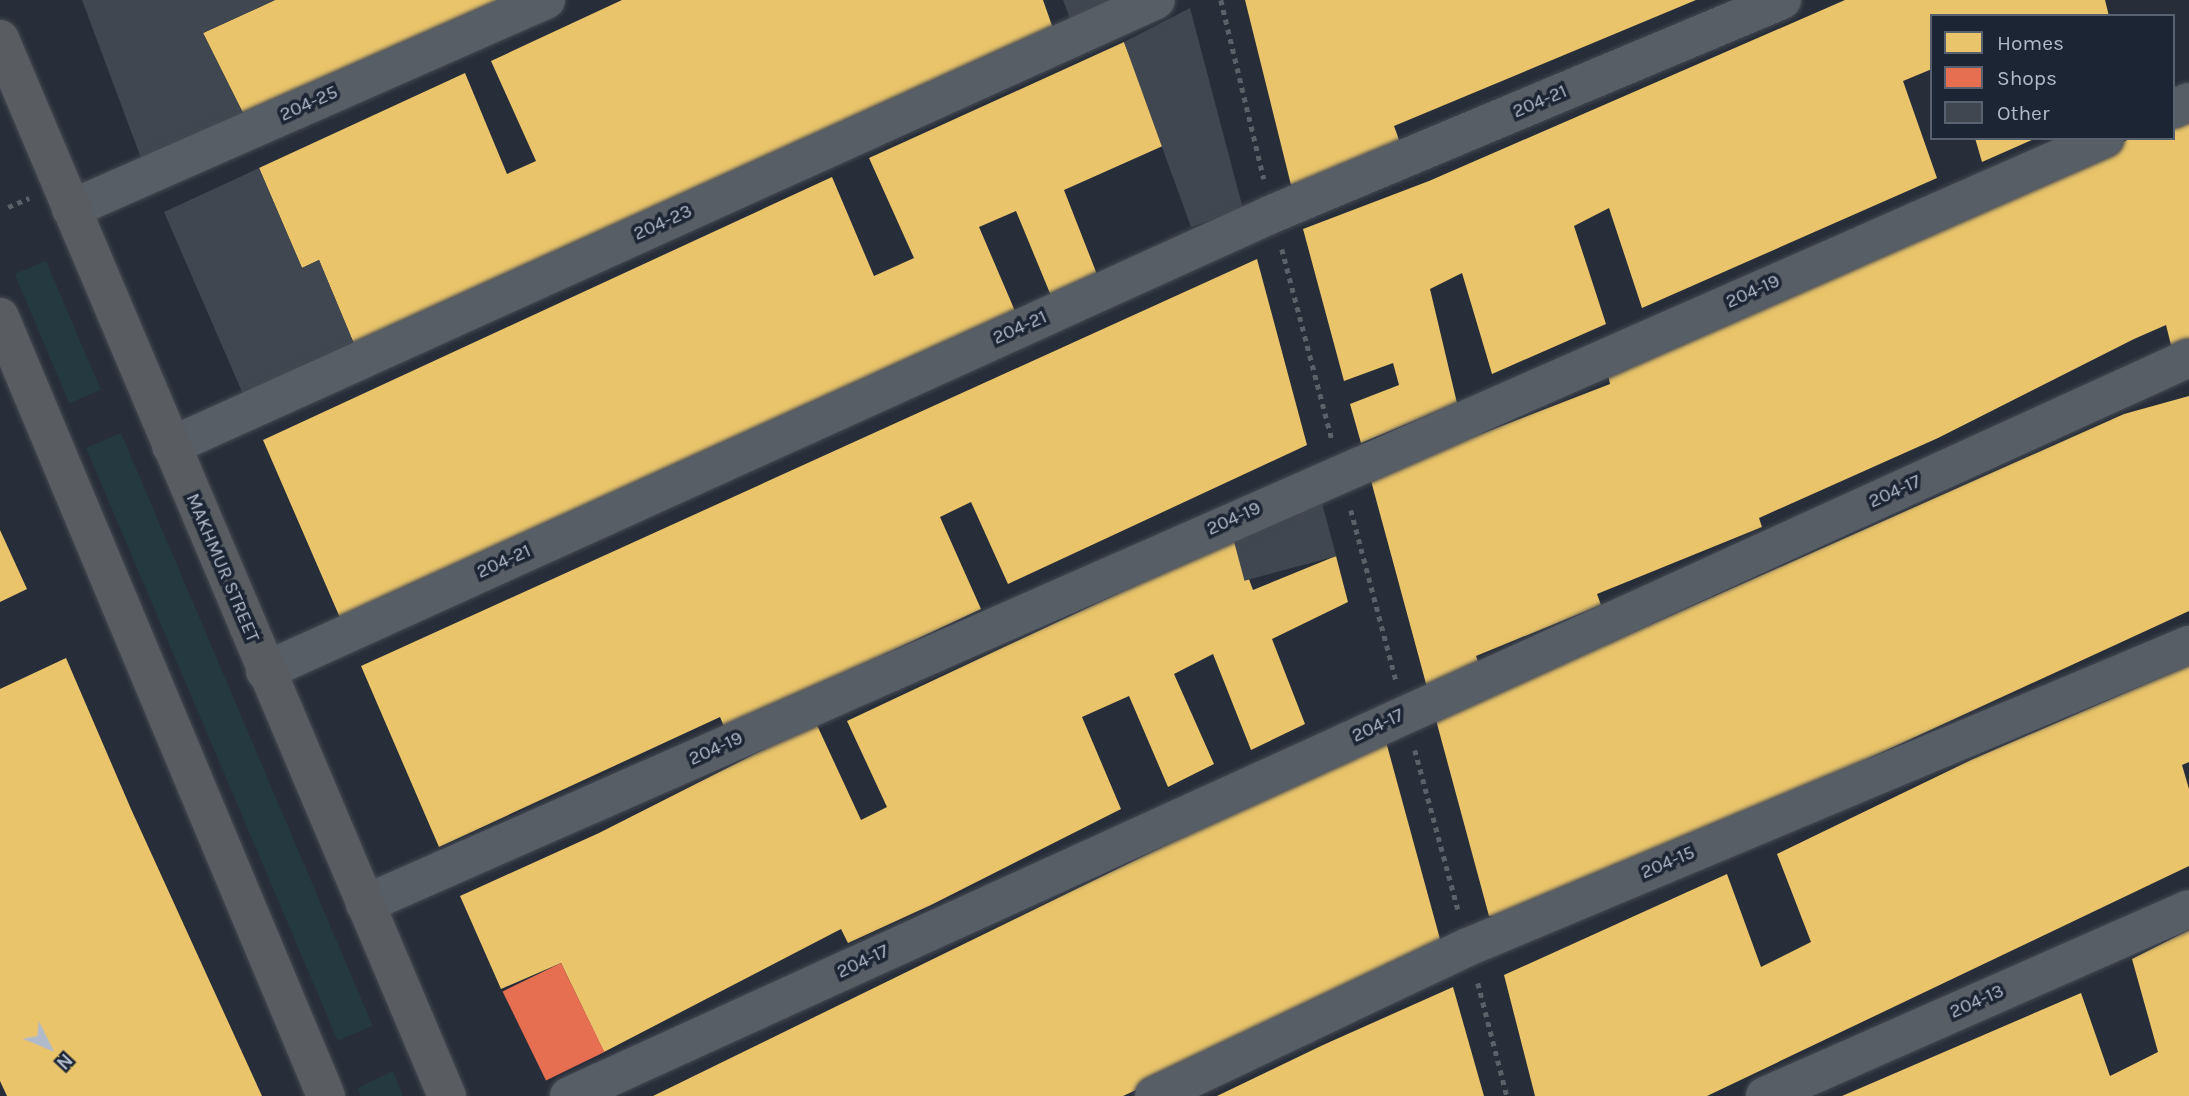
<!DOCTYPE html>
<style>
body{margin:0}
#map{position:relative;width:2189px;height:1096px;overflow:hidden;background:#282e39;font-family:Karla,sans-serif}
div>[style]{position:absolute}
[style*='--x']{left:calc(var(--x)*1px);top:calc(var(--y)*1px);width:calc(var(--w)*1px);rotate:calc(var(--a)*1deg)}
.green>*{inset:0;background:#243a40;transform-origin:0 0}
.homes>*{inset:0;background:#e9c46a}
.shops>*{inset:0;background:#e76f51;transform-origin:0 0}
.building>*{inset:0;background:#414750;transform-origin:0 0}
.path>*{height:4.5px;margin-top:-2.25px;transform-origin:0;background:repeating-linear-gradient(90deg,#5a6168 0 5px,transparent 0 10px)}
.roads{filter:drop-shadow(0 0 2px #454952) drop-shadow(0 0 2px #454952)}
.minor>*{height:38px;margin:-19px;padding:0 19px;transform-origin:19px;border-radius:19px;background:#585e66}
.highway>*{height:38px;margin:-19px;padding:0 19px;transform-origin:19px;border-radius:19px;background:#595c60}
span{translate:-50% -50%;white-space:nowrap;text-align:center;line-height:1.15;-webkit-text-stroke:7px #1b2534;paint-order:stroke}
.street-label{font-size:19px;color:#b1baca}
.legend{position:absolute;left:1930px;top:14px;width:245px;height:126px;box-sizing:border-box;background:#1b2534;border:2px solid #576170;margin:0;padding:9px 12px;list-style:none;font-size:21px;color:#b1baca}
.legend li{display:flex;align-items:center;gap:14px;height:35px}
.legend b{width:35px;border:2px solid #576170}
.north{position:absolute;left:14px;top:1012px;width:70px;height:70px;-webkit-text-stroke:5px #1b2534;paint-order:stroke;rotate:133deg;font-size:19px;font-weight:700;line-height:28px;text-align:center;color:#b1baca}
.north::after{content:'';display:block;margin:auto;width:24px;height:32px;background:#b1baca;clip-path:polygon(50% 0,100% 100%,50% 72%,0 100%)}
</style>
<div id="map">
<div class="green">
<i style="left:46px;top:261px;width:140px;height:34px;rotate:67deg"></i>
<i style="left:121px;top:433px;width:644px;height:38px;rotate:67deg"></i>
<i style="clip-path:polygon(393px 1071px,403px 1096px,361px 1096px,358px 1088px)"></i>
</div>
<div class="homes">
<i style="clip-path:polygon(275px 0,501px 0,243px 113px,203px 33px)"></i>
<i style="clip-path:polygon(622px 0,1043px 0,1056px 37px,357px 351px,319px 260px,302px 268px,259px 168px,465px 73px,507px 174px,536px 161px,491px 61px)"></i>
<i style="clip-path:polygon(1245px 0,1696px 0,1394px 126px,1402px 148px,1291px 185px)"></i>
<i style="clip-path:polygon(1845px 0,2105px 0,2109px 16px,1932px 16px,1932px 69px,1903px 81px,1937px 178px,1642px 308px,1609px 208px,1574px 226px,1606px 324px,1492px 374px,1462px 273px,1430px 289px,1457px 403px,1361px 443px,1350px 404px,1399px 385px,1393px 363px,1344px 381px,1303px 229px,1429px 181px)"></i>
<i style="clip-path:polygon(1124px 42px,1165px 145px,1064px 190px,1100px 282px,1054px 303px,1016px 211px,979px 227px,1018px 318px,344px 627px,263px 440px,832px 177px,874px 276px,914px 258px,869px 158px)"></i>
<i style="clip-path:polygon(2189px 115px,2189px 343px,2172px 349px,2166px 325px,2134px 339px,1938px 438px,1759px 518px,1762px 527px,1597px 594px,1601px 605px,1476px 656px,1479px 664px,1428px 691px,1370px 477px,1610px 384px,1606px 365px,2132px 138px,2173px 138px,2173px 121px)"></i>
<i style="clip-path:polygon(1975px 138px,2036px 138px,1982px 162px)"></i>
<i style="clip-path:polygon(1257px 259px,1307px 445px,1008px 584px,971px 502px,940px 517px,981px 609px,725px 729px,720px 717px,439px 847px,361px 666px)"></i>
<i style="clip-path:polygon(2189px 396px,2189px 611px,1524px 917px,1489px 916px,1436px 720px,2124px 414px)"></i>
<i style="clip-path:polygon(0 530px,27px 589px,0 602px)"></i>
<i style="clip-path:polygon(1234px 539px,1253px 590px,1336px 556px,1348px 602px,1272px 639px,1305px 724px,1251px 750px,1213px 654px,1174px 674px,1214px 764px,1168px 787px,1129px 696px,1082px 717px,1121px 809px,931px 905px,848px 943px,841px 929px,604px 1052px,561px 963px,501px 989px,460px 896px,599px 833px,816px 723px,861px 820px,887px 807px,847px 721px)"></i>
<i style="clip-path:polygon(66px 658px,131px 809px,262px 1096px,7px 1096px,0 1081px,0 689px)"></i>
<i style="clip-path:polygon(2189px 665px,2189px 762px,2182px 765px,2189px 789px,2189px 866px,1707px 1096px,1535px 1096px,1504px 975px,1727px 874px,1761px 967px,1811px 942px,1777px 854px,1971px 760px)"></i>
<i style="clip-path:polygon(1385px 738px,1443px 950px,1123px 1096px,653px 1096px)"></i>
<i style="clip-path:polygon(2189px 930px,2189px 1096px,1842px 1096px,2081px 993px,2110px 1076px,2158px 1052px,2132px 959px)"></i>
<i style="clip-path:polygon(1453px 987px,1484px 1096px,1217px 1096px,1323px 1045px)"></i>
</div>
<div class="shops">
<i style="left:561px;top:963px;width:99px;height:65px;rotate:64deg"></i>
</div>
<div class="building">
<i style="clip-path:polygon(82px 0,275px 0,203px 33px,243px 113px,141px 158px)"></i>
<i style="clip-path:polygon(1063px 0,1139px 0,1074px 29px)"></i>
<i style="clip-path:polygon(1190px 8px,1243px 209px,1191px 227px,1124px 42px)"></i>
<i style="clip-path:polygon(259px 168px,302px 268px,319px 260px,357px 351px,246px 401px,164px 212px)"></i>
<i style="left:1322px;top:503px;width:55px;height:95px;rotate:75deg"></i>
</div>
<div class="path">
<i style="--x:1221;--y:0;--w:184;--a:76.5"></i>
<i style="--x:8;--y:207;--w:23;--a:-23"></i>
<i style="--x:1282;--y:249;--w:197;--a:75.3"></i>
<i style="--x:1351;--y:510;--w:176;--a:75.2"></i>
<i style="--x:1415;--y:750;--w:169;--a:74.9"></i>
<i style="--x:1478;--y:983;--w:117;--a:75.6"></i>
</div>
<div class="roads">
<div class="minor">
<i style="--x:2173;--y:109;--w:17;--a:-24"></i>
<i style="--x:71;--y:209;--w:519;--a:-23.75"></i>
<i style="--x:171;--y:446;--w:1081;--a:-24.36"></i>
<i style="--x:265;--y:671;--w:1106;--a:-24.41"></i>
<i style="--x:1272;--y:214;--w:553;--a:-22.76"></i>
<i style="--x:365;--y:904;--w:1901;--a:-23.76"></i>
<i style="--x:569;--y:1096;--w:1780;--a:-24.49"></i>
<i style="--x:1154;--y:1096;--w:348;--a:-25.4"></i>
<i style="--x:1468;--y:947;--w:782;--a:-22.73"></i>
<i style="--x:1765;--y:1096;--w:463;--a:-23.8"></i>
</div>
<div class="highway">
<i style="--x:0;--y:39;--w:1148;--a:67.08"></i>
<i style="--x:0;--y:317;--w:844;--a:67.29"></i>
</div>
</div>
<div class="street-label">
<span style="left:1540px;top:102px;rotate:-23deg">204-21</span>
<span style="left:309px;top:104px;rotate:-24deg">204-25</span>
<span style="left:663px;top:223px;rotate:-24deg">204-23</span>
<span style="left:1753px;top:292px;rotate:-24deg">204-19</span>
<span style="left:1020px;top:328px;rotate:-24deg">204-21</span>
<span style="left:1895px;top:492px;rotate:-24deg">204-17</span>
<span style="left:1234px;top:519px;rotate:-24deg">204-19</span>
<span style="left:504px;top:562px;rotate:-24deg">204-21</span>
<span style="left:222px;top:568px;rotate:67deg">MAKHMUR STREET</span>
<span style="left:1378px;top:726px;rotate:-25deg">204-17</span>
<span style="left:716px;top:749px;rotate:-24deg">204-19</span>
<span style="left:1668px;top:863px;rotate:-23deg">204-15</span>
<span style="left:863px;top:962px;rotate:-25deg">204-17</span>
<span style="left:1977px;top:1002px;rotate:-24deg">204-13</span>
</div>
<ul class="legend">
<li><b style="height:19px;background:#e9c46a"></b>Homes</li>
<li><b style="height:19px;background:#e76f51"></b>Shops</li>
<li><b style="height:19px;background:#414750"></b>Other</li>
</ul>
<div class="north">N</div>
</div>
